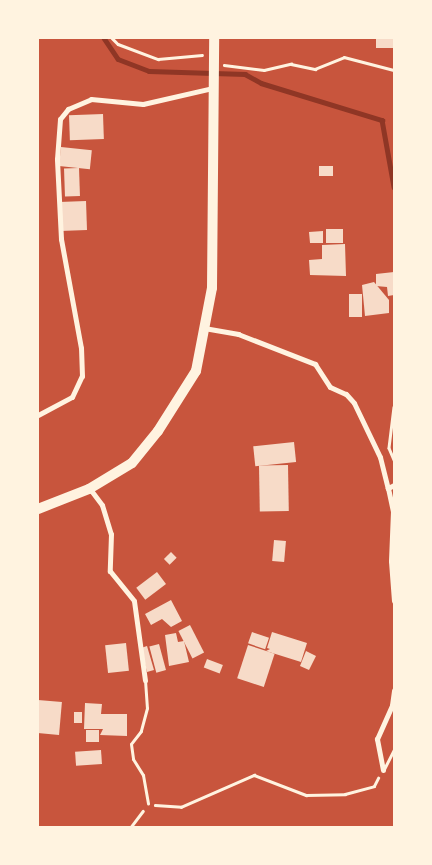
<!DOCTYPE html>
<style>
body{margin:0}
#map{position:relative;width:432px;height:865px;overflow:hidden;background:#c8553d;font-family:"Titillium Web",sans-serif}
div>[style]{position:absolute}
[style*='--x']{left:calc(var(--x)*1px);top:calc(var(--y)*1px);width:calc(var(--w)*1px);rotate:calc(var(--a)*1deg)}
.stream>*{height:4.5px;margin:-2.25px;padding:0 2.25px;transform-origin:2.25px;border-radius:2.25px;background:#8f3625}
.building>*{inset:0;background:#f7dbc8;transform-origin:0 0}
.path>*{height:2.5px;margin:-1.25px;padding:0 1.25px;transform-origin:1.25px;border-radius:1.25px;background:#fff3e0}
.service>*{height:3px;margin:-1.5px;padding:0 1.5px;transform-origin:1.5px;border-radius:1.5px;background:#fff3e0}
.minor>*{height:5px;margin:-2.5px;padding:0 2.5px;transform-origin:2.5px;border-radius:2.5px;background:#fff3e0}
.secondary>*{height:10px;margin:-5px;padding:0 5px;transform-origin:5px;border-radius:5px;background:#fff3e0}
span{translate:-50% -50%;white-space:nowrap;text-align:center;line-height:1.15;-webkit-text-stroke:5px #fff3e0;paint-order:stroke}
.frame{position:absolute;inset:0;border:39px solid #fff3e0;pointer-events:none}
</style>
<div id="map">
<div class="stream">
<i style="--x:104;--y:38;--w:25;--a:56"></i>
<i style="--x:118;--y:59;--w:33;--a:21"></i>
<i style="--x:149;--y:71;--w:96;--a:1.8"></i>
<i style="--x:245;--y:74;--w:18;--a:29"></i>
<i style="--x:261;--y:83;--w:127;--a:17"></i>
<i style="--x:382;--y:120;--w:68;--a:79.8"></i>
</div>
<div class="building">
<i style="left:376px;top:38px;width:18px;height:10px"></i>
<i style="left:103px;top:114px;width:25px;height:34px;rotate:88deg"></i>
<i style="left:61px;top:147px;width:31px;height:19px;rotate:6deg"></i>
<i style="left:333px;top:166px;width:10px;height:14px;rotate:90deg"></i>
<i style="left:79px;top:168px;width:28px;height:15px;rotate:88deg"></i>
<i style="left:86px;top:201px;width:29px;height:27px;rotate:88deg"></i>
<i style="left:343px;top:229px;width:14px;height:17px;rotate:90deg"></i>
<i style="clip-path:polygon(323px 231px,323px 243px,310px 243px,309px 232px)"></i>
<i style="clip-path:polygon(345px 244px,346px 276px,310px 275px,309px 260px,322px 259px,322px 245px)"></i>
<i style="clip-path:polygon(394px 272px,394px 295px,388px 296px,387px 287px,376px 286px,376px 274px)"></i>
<i style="clip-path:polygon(374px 282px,389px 300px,389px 313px,365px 316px,362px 285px)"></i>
<i style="left:349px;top:294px;width:13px;height:23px"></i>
<i style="left:294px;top:442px;width:20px;height:41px;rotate:84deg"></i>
<i style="left:288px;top:465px;width:46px;height:29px;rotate:89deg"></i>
<i style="left:274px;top:540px;width:12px;height:21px;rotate:5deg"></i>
<i style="left:171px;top:552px;width:8px;height:10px;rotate:45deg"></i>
<i style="left:157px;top:572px;width:15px;height:26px;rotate:53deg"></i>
<i style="clip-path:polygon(171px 600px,182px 621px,171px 627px,162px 619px,151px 625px,145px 614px)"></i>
<i style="left:190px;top:625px;width:31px;height:13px;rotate:63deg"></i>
<i style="left:252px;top:632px;width:18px;height:12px;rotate:19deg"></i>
<i style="clip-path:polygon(272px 632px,307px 643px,301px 662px,266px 651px,270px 649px,267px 648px)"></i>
<i style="clip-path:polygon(176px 633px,178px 642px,184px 641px,189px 662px,169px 666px,165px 635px)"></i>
<i style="left:126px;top:643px;width:28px;height:21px;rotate:84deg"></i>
<i style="left:159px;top:644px;width:27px;height:10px;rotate:75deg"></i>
<i style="left:248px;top:645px;width:28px;height:35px;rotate:18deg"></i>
<i style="clip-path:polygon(147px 646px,154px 670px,147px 672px,141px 648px)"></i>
<i style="clip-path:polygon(306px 651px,316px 656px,309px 670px,300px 666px)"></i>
<i style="left:207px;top:659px;width:17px;height:9px;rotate:21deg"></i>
<i style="left:38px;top:700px;width:24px;height:33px;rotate:5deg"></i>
<i style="clip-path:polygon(85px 703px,102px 704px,101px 714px,127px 714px,127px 736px,100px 735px,103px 729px,84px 729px)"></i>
<i style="left:74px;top:712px;width:8px;height:11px"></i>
<i style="left:86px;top:730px;width:13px;height:12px"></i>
<i style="left:101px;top:750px;width:14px;height:26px;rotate:86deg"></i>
</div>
<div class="path">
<i style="--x:112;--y:38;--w:8;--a:45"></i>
<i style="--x:118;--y:44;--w:43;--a:20.6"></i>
<i style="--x:158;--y:59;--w:44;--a:-5.2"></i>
<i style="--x:224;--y:65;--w:40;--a:7.1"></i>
<i style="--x:264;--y:70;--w:28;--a:-13"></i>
<i style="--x:291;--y:64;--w:25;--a:12"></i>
<i style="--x:315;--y:69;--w:31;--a:-22"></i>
<i style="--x:344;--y:57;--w:52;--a:14.6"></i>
<i style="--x:394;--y:407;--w:41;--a:97"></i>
<i style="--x:389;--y:448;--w:13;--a:67"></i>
<i style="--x:155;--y:805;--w:26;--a:4"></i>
<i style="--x:181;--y:807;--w:80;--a:-23.7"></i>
<i style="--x:254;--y:775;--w:56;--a:21"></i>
<i style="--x:306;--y:795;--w:39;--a:-1"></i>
<i style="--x:345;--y:794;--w:30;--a:-15"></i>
<i style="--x:374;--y:786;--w:9;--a:-63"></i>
<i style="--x:130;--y:828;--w:21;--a:-53"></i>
</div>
<div class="service">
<i style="--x:145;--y:680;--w:28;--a:86"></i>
<i style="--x:147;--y:708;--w:24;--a:105"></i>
<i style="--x:141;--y:731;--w:16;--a:128"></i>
<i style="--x:131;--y:744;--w:15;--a:82"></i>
<i style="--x:133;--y:759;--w:19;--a:58"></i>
<i style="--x:143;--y:775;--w:29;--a:80"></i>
<i style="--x:384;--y:769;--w:22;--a:-63"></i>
</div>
<div class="minor">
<i style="--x:204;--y:328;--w:35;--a:10"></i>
<i style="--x:238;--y:334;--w:83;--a:21.3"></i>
<i style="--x:315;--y:364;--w:27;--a:57"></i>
<i style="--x:330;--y:387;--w:17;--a:24"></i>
<i style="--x:346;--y:394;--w:12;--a:48"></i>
<i style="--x:354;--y:403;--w:60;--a:64.3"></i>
<i style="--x:380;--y:457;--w:32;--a:76"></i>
<i style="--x:38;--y:415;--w:38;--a:-28"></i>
<i style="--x:72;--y:397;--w:23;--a:-65"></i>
<i style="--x:82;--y:376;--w:28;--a:-92"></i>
<i style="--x:81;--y:348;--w:111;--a:-100.4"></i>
<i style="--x:61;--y:239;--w:80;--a:-92.9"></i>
<i style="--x:57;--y:159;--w:40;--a:-85.7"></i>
<i style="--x:60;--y:119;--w:13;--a:-51"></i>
<i style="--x:68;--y:109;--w:25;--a:-23"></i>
<i style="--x:91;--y:99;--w:52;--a:5.5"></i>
<i style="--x:143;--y:104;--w:72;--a:-12.9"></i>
<i style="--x:394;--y:485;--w:7;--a:153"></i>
<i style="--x:388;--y:488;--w:24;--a:78"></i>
<i style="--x:393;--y:511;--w:50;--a:92.3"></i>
<i style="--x:391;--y:561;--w:40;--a:85.7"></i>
<i style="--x:90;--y:489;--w:20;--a:53"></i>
<i style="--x:102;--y:505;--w:30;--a:73"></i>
<i style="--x:111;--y:534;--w:37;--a:92"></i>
<i style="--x:110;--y:571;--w:38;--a:51"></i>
<i style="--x:134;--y:601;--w:80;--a:82.1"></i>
<i style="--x:383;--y:770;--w:32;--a:-101"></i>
<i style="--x:377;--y:739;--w:37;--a:-66"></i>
<i style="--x:392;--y:705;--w:15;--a:-82"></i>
</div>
<div class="secondary">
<i style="--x:38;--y:509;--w:55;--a:-21.4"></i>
<i style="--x:89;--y:489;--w:50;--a:-31.2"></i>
<i style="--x:132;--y:463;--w:41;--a:-50.9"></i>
<i style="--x:158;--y:431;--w:71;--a:-57.7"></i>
<i style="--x:196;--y:371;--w:85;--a:-79.1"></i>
<i style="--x:212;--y:288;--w:250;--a:-89.5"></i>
</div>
<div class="frame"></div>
</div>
